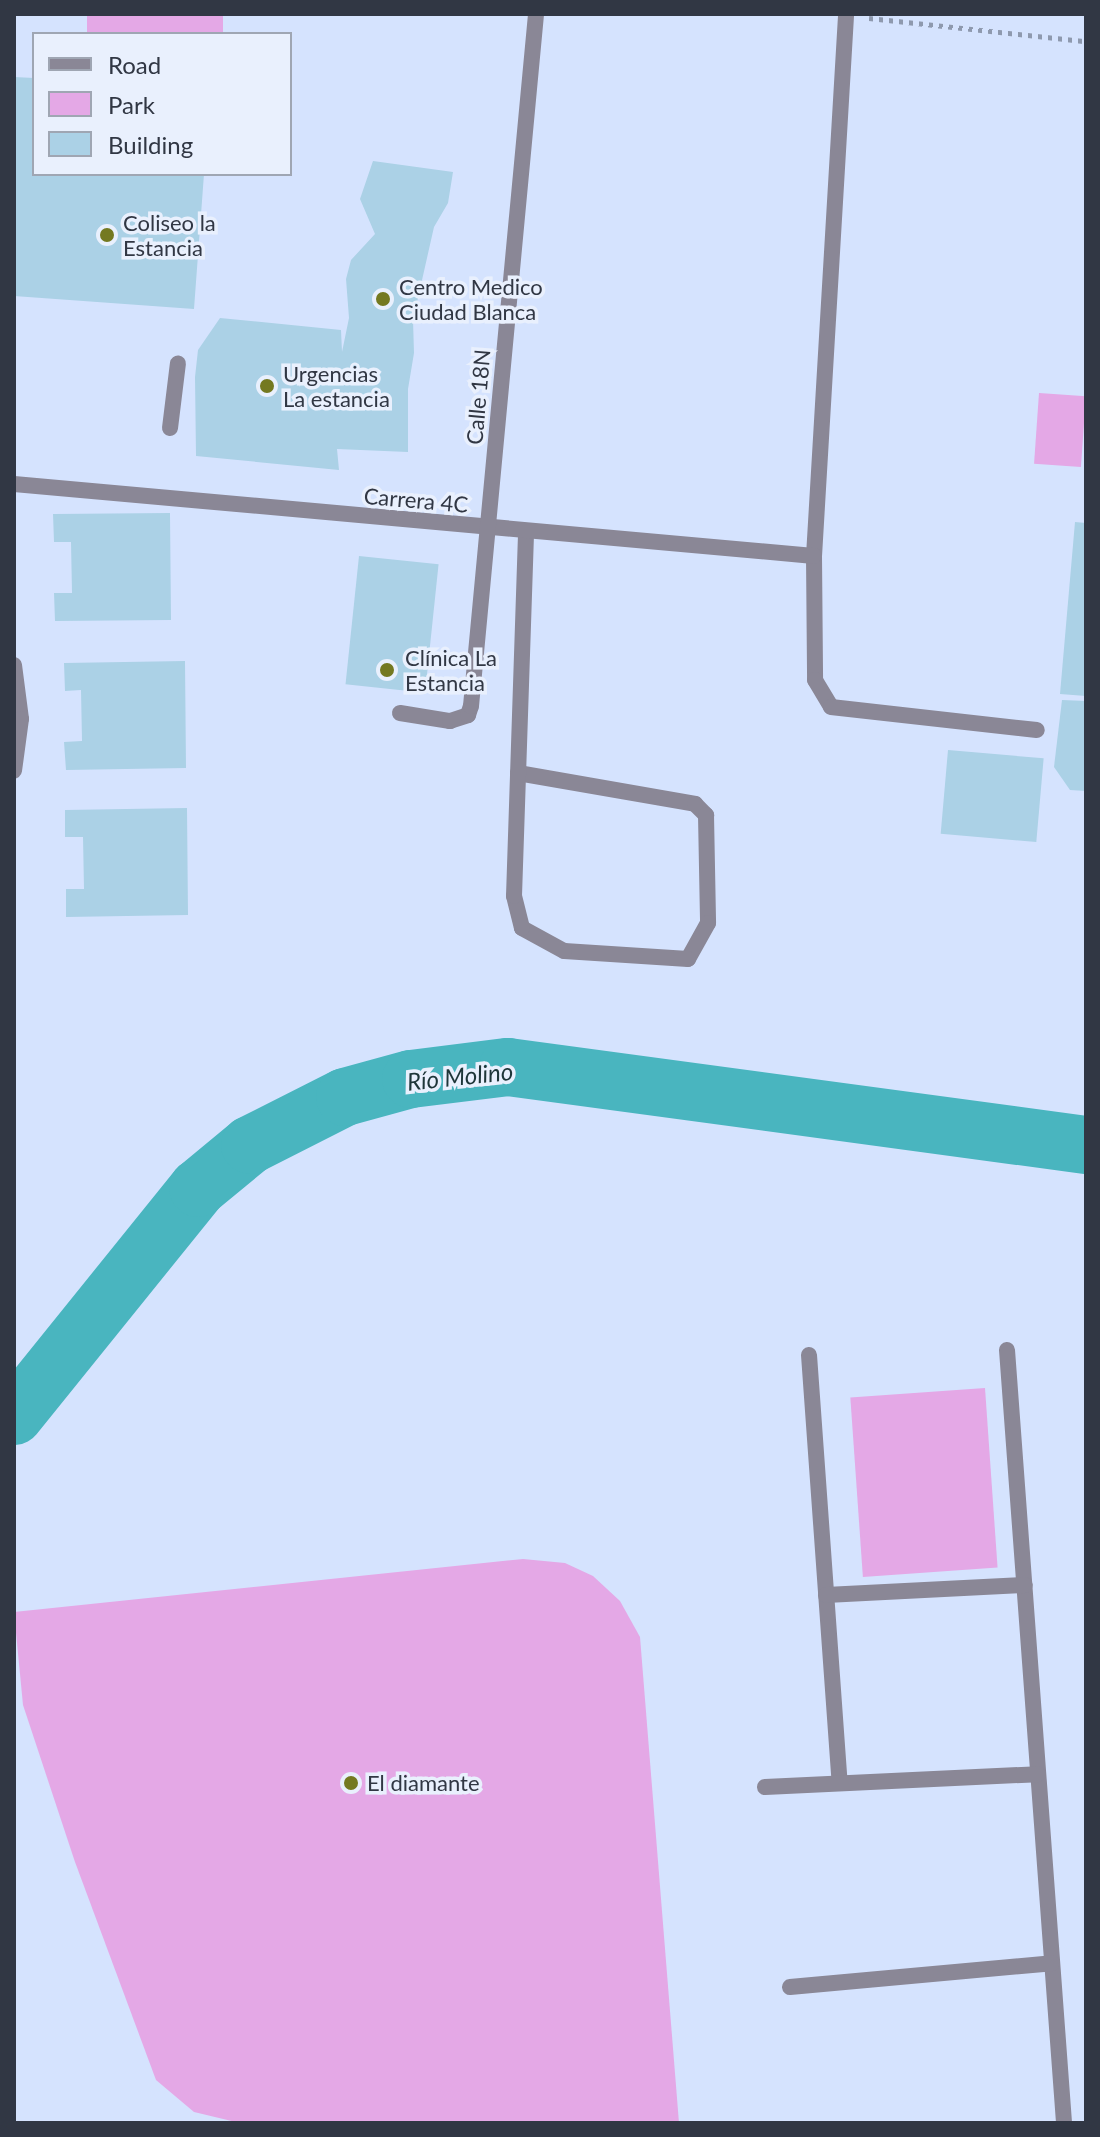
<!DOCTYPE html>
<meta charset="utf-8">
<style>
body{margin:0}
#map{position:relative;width:1100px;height:2137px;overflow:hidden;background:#d5e3fe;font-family:Lato,sans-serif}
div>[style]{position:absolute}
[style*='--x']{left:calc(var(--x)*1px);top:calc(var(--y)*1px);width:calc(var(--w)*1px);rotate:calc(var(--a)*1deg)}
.green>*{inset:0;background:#e4a8e6;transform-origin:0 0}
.river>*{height:58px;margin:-29px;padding:0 29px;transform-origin:29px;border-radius:29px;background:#49b5bf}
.building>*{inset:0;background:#abd1e6;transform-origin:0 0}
.path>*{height:5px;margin-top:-2.5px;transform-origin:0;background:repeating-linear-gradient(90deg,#8e99ae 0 4px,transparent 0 10px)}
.service>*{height:16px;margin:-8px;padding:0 8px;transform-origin:8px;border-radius:8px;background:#8a8796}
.minor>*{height:16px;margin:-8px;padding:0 8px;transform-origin:8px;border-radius:8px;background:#8a8796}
.dots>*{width:22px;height:22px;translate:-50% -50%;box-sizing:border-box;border:4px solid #e9f0fd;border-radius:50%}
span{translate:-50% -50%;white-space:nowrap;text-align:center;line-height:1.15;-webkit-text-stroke:7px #e9f0fd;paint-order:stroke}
.poi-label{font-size:22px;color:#313744}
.left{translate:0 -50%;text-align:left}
.street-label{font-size:22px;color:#313744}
.water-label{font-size:24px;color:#1e3639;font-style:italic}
.frame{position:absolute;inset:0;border:16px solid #313744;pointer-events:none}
.legend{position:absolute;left:32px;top:32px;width:260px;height:144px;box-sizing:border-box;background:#e9f0fd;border:2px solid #9fa6b3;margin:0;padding:10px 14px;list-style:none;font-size:24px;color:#313744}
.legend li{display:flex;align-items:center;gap:16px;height:40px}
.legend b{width:40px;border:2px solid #9fa6b3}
</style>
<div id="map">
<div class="green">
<i style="left:87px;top:14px;width:136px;height:20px"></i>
<i style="left:1039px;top:393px;width:47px;height:71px;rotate:4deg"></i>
<i style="left:985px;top:1388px;width:180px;height:135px;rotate:86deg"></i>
<i style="clip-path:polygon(523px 1559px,565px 1563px,593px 1576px,620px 1601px,640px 1637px,679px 2123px,240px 2123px,194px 2112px,156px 2080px,75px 1862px,23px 1705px,14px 1612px)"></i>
</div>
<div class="river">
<i style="--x:14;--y:1416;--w:293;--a:-51.1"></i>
<i style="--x:198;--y:1188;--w:67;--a:-39.6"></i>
<i style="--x:250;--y:1145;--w:106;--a:-26.8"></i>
<i style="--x:345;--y:1097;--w:68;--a:-15.3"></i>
<i style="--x:411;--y:1079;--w:98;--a:-7.1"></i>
<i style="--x:508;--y:1067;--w:583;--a:7.69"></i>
</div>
<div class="building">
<i style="clip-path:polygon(14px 77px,34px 78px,34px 174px,204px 174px,194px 309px,14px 296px)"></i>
<i style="clip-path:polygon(373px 161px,453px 172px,448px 203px,434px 227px,413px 320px,414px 353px,408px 389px,408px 452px,337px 449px,339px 470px,196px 456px,195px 377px,198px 350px,220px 318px,341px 330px,342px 352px,349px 318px,346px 279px,351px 260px,375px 234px,360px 199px)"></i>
<i style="clip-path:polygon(170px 513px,171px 620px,55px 621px,54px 593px,72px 593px,71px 542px,54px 542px,53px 514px)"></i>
<i style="clip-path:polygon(1075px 522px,1086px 523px,1086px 696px,1060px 694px)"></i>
<i style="left:359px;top:556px;width:80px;height:129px;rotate:6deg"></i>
<i style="clip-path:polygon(185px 661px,186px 768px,66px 770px,64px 742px,82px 741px,81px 690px,65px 691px,64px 663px)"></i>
<i style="clip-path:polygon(1062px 700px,1086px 701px,1086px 791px,1070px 790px,1054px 767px)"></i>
<i style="left:948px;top:750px;width:96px;height:84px;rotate:5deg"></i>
<i style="clip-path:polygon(187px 808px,188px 915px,66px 917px,66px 889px,84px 889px,83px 837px,65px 837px,65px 810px)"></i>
</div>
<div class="path">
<i style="--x:869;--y:18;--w:218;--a:6.1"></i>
</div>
<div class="service">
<i style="--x:170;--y:428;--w:65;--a:-83"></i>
<i style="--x:14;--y:665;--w:54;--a:82.6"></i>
<i style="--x:21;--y:719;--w:52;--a:97.7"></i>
<i style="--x:518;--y:773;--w:180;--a:9.9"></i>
<i style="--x:695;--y:804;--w:16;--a:45"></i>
<i style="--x:706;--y:815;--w:108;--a:88.9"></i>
<i style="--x:708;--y:923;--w:41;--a:119.1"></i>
<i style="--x:688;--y:959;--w:124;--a:-176.3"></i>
<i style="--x:564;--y:951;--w:48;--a:-151.3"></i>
<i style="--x:522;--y:928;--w:33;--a:-104"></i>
<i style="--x:514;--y:896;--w:364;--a:-88.1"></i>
</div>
<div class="minor">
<i style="--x:846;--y:16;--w:541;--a:93.39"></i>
<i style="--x:814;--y:556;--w:124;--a:89.5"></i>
<i style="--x:815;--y:680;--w:31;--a:59"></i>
<i style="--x:831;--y:707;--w:207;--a:6.4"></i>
<i style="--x:14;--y:484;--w:803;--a:5.14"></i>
<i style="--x:400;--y:713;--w:51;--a:9.1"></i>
<i style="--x:450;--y:721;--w:19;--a:-18"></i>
<i style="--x:468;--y:715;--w:9;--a:-72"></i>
<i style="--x:471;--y:706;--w:695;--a:-84.63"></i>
<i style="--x:1007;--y:1350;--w:775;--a:85.78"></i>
<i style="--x:809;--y:1355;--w:429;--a:85.9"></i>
<i style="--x:826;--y:1595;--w:199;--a:-2.9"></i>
<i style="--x:765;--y:1787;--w:273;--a:-2.7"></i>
<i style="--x:790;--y:1987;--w:263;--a:-5.2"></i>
</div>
<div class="dots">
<i style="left:107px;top:235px;background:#747921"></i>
<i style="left:383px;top:299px;background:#747921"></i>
<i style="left:267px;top:386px;background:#747921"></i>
<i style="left:387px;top:670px;background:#747921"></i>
<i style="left:351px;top:1783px;background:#747921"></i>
</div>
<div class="poi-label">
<span class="left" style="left:123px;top:235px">Coliseo la<br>Estancia</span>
<span class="left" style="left:399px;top:299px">Centro Medico<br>Ciudad Blanca</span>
<span class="left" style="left:283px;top:386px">Urgencias<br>La estancia</span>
<span class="left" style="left:405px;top:670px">Clínica La<br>Estancia</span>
<span class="left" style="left:367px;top:1783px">El diamante</span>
</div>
<div class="street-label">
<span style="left:478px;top:397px;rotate:-85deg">Calle 18N</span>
<span style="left:416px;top:500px;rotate:5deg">Carrera 4C</span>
</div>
<div class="water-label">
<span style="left:460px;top:1076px;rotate:-6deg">Río Molino</span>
</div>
<div class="frame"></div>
<ul class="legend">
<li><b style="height:10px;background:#8a8796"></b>Road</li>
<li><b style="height:22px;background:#e4a8e6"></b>Park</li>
<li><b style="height:22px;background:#abd1e6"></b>Building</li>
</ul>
</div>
